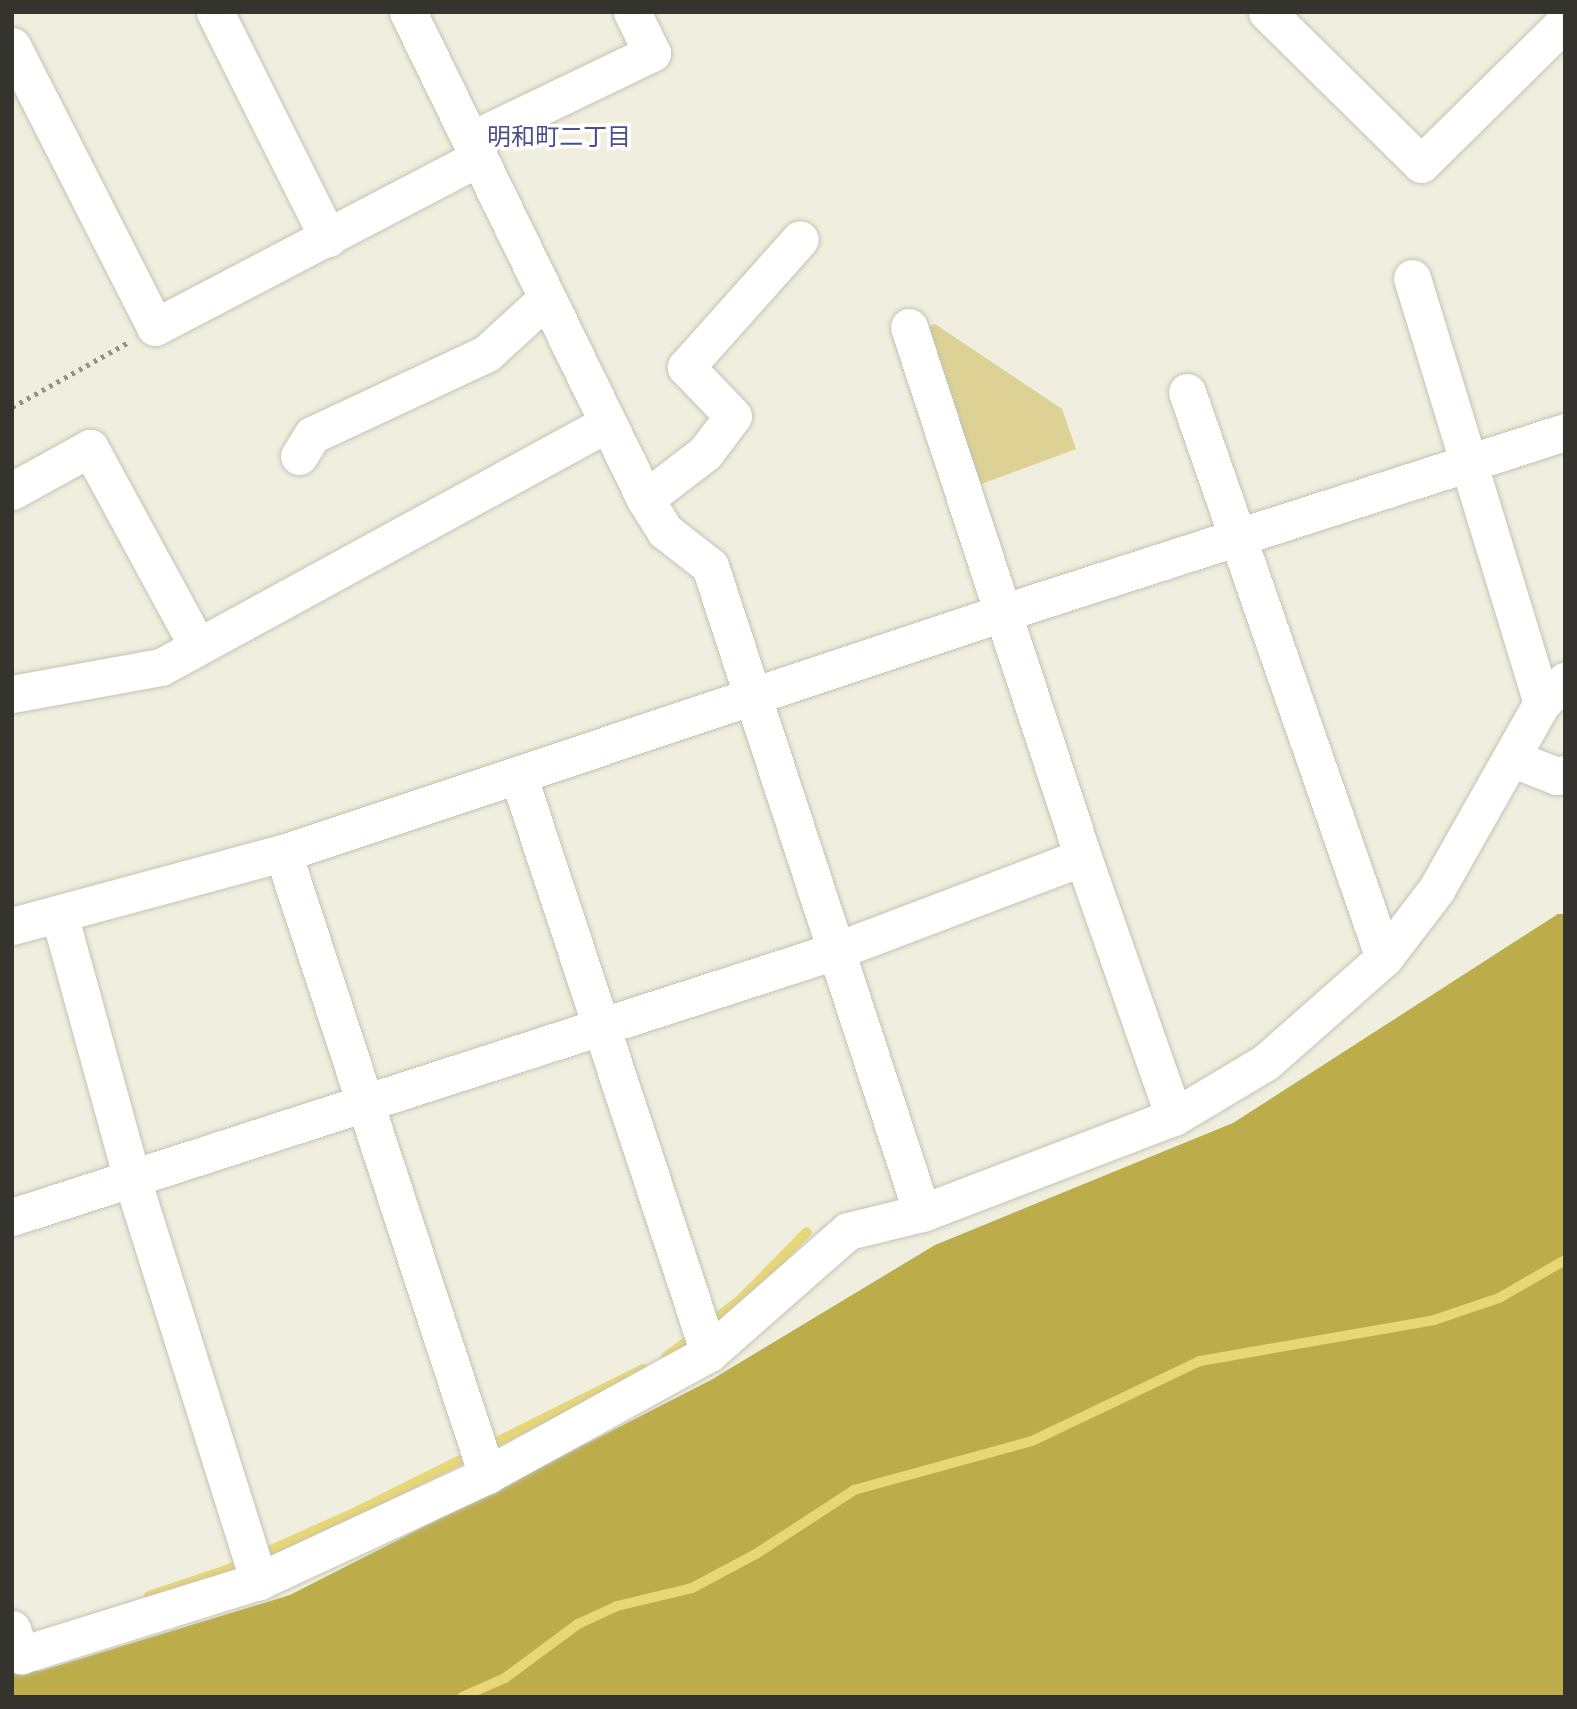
<!DOCTYPE html>
<meta charset="utf-8">
<style>
body{margin:0}
#map{position:relative;width:1577px;height:1709px;overflow:hidden;background:#f0eede;font-family:"Sofia Sans Condensed","Noto Sans JP",sans-serif}
div>[style]{position:absolute}
[style*='--x']{left:calc(var(--x)*1px);top:calc(var(--y)*1px);width:calc(var(--w)*1px);rotate:calc(var(--a)*1deg)}
.green>*{inset:0;background:#ddd294}
.forest>*{inset:0;background:#bcac4a}
.stream>*{height:10px;margin:-5px;padding:0 5px;transform-origin:5px;border-radius:5px;background:#e8d776}
.path>*{height:4.5px;margin-top:-2.25px;transform-origin:0;background:repeating-linear-gradient(90deg,#939287 0 3.5px,transparent 0 8.5px)}
.roads{filter:drop-shadow(0 0 2px #c5c3b4) drop-shadow(0 0 2px #c5c3b4)}
.minor>*{height:37px;margin:-18.5px;padding:0 18.5px;transform-origin:18.5px;border-radius:18.5px;background:#fff}
span{translate:-50% -50%;white-space:nowrap;text-align:center;line-height:1.15;-webkit-text-stroke:7px #fff;paint-order:stroke}
.neighbourhood-label{font-size:24px;color:#4b4e8c}
.frame{position:absolute;inset:0;border:14px solid #34332d;pointer-events:none}
</style>
<div id="map">
<div class="green">
<i style="clip-path:polygon(935px 324px,1062px 409px,1076px 449px,973px 487px,920px 329px)"></i>
</div>
<div class="forest">
<i style="clip-path:polygon(1558px 914px,1565px 914px,1565px 1697px,12px 1697px,12px 1670px,40px 1671px,290px 1595px,711px 1380px,935px 1245px,1233px 1123px)"></i>
</div>
<div class="stream">
<i style="--x:708;--y:1325;--w:41;--a:-38"></i>
<i style="--x:740;--y:1300;--w:95;--a:-45.4"></i>
<i style="--x:666;--y:1357;--w:38;--a:-37"></i>
<i style="--x:149;--y:1596;--w:84;--a:-18.6"></i>
<i style="--x:229;--y:1569;--w:141;--a:-24.2"></i>
<i style="--x:358;--y:1511;--w:318;--a:-26.5"></i>
<i style="--x:462;--y:1697;--w:47;--a:-23.8"></i>
<i style="--x:505;--y:1678;--w:91;--a:-36.5"></i>
<i style="--x:578;--y:1624;--w:43;--a:-24.8"></i>
<i style="--x:617;--y:1606;--w:77;--a:-13.5"></i>
<i style="--x:692;--y:1588;--w:72;--a:-28"></i>
<i style="--x:756;--y:1554;--w:117;--a:-33.1"></i>
<i style="--x:854;--y:1490;--w:185;--a:-15.4"></i>
<i style="--x:1032;--y:1441;--w:186;--a:-25.5"></i>
<i style="--x:1200;--y:1361;--w:238;--a:-9.9"></i>
<i style="--x:1434;--y:1320;--w:69;--a:-18.7"></i>
<i style="--x:1499;--y:1298;--w:76;--a:-29.9"></i>
</div>
<div class="path">
<i style="--x:12;--y:407;--w:132;--a:-29.1"></i>
</div>
<div class="roads">
<div class="minor">
<i style="--x:215;--y:12;--w:253;--a:63.4"></i>
<i style="--x:408;--y:12;--w:542;--a:64.05"></i>
<i style="--x:645;--y:499;--w:38;--a:58"></i>
<i style="--x:665;--y:531;--w:57;--a:37.9"></i>
<i style="--x:710;--y:566;--w:681;--a:71.86"></i>
<i style="--x:1267;--y:12;--w:216;--a:44.6"></i>
<i style="--x:1421;--y:164;--w:202;--a:-44.6"></i>
<i style="--x:12;--y:46;--w:315;--a:63"></i>
<i style="--x:155;--y:327;--w:362;--a:-27.6"></i>
<i style="--x:471;--y:140;--w:201;--a:-25.7"></i>
<i style="--x:652;--y:53;--w:46;--a:-116"></i>
<i style="--x:1412;--y:278;--w:444;--a:73"></i>
<i style="--x:909;--y:327;--w:558;--a:71.82"></i>
<i style="--x:1083;--y:857;--w:275;--a:70.7"></i>
<i style="--x:1187;--y:392;--w:599;--a:70.81"></i>
<i style="--x:299;--y:456;--w:25;--a:-58"></i>
<i style="--x:312;--y:435;--w:192;--a:-25"></i>
<i style="--x:486;--y:354;--w:80;--a:-42.5"></i>
<i style="--x:12;--y:491;--w:89;--a:-28.9"></i>
<i style="--x:90;--y:448;--w:224;--a:61.5"></i>
<i style="--x:645;--y:499;--w:76;--a:-37.5"></i>
<i style="--x:705;--y:453;--w:46;--a:-52.9"></i>
<i style="--x:733;--y:416;--w:68;--a:-133.8"></i>
<i style="--x:686;--y:367;--w:171;--a:-48.3"></i>
<i style="--x:12;--y:694;--w:151;--a:-10.3"></i>
<i style="--x:161;--y:667;--w:507;--a:-28.64"></i>
<i style="--x:1514;--y:759;--w:46;--a:21.6"></i>
<i style="--x:1557;--y:776;--w:8;--a:-14"></i>
<i style="--x:518;--y:775;--w:609;--a:71.71"></i>
<i style="--x:283;--y:853;--w:655;--a:71.84"></i>
<i style="--x:59;--y:914;--w:275;--a:74.6"></i>
<i style="--x:132;--y:1179;--w:422;--a:72.5"></i>
<i style="--x:12;--y:926;--w:281;--a:-15.1"></i>
<i style="--x:283;--y:853;--w:761;--a:-18.46"></i>
<i style="--x:1005;--y:612;--w:588;--a:-17.82"></i>
<i style="--x:12;--y:1217;--w:868;--a:-17.91"></i>
<i style="--x:838;--y:950;--w:262;--a:-20.8"></i>
<i style="--x:12;--y:1629;--w:28;--a:71"></i>
<i style="--x:21;--y:1655;--w:249;--a:-17.3"></i>
<i style="--x:259;--y:1581;--w:251;--a:-24.9"></i>
<i style="--x:487;--y:1475;--w:253;--a:-28.8"></i>
<i style="--x:709;--y:1353;--w:185;--a:-41.3"></i>
<i style="--x:848;--y:1231;--w:76;--a:-13.7"></i>
<i style="--x:922;--y:1213;--w:270;--a:-20.9"></i>
<i style="--x:1174;--y:1117;--w:107;--a:-30.9"></i>
<i style="--x:1266;--y:1062;--w:157;--a:-41.4"></i>
<i style="--x:1384;--y:958;--w:86;--a:-52.6"></i>
<i style="--x:1436;--y:890;--w:215;--a:-60.5"></i>
<i style="--x:1542;--y:703;--w:32;--a:-44"></i>
</div>
</div>
<div class="neighbourhood-label">
<span style="left:559px;top:138px">明和町二丁目</span>
</div>
<div class="frame"></div>
</div>
